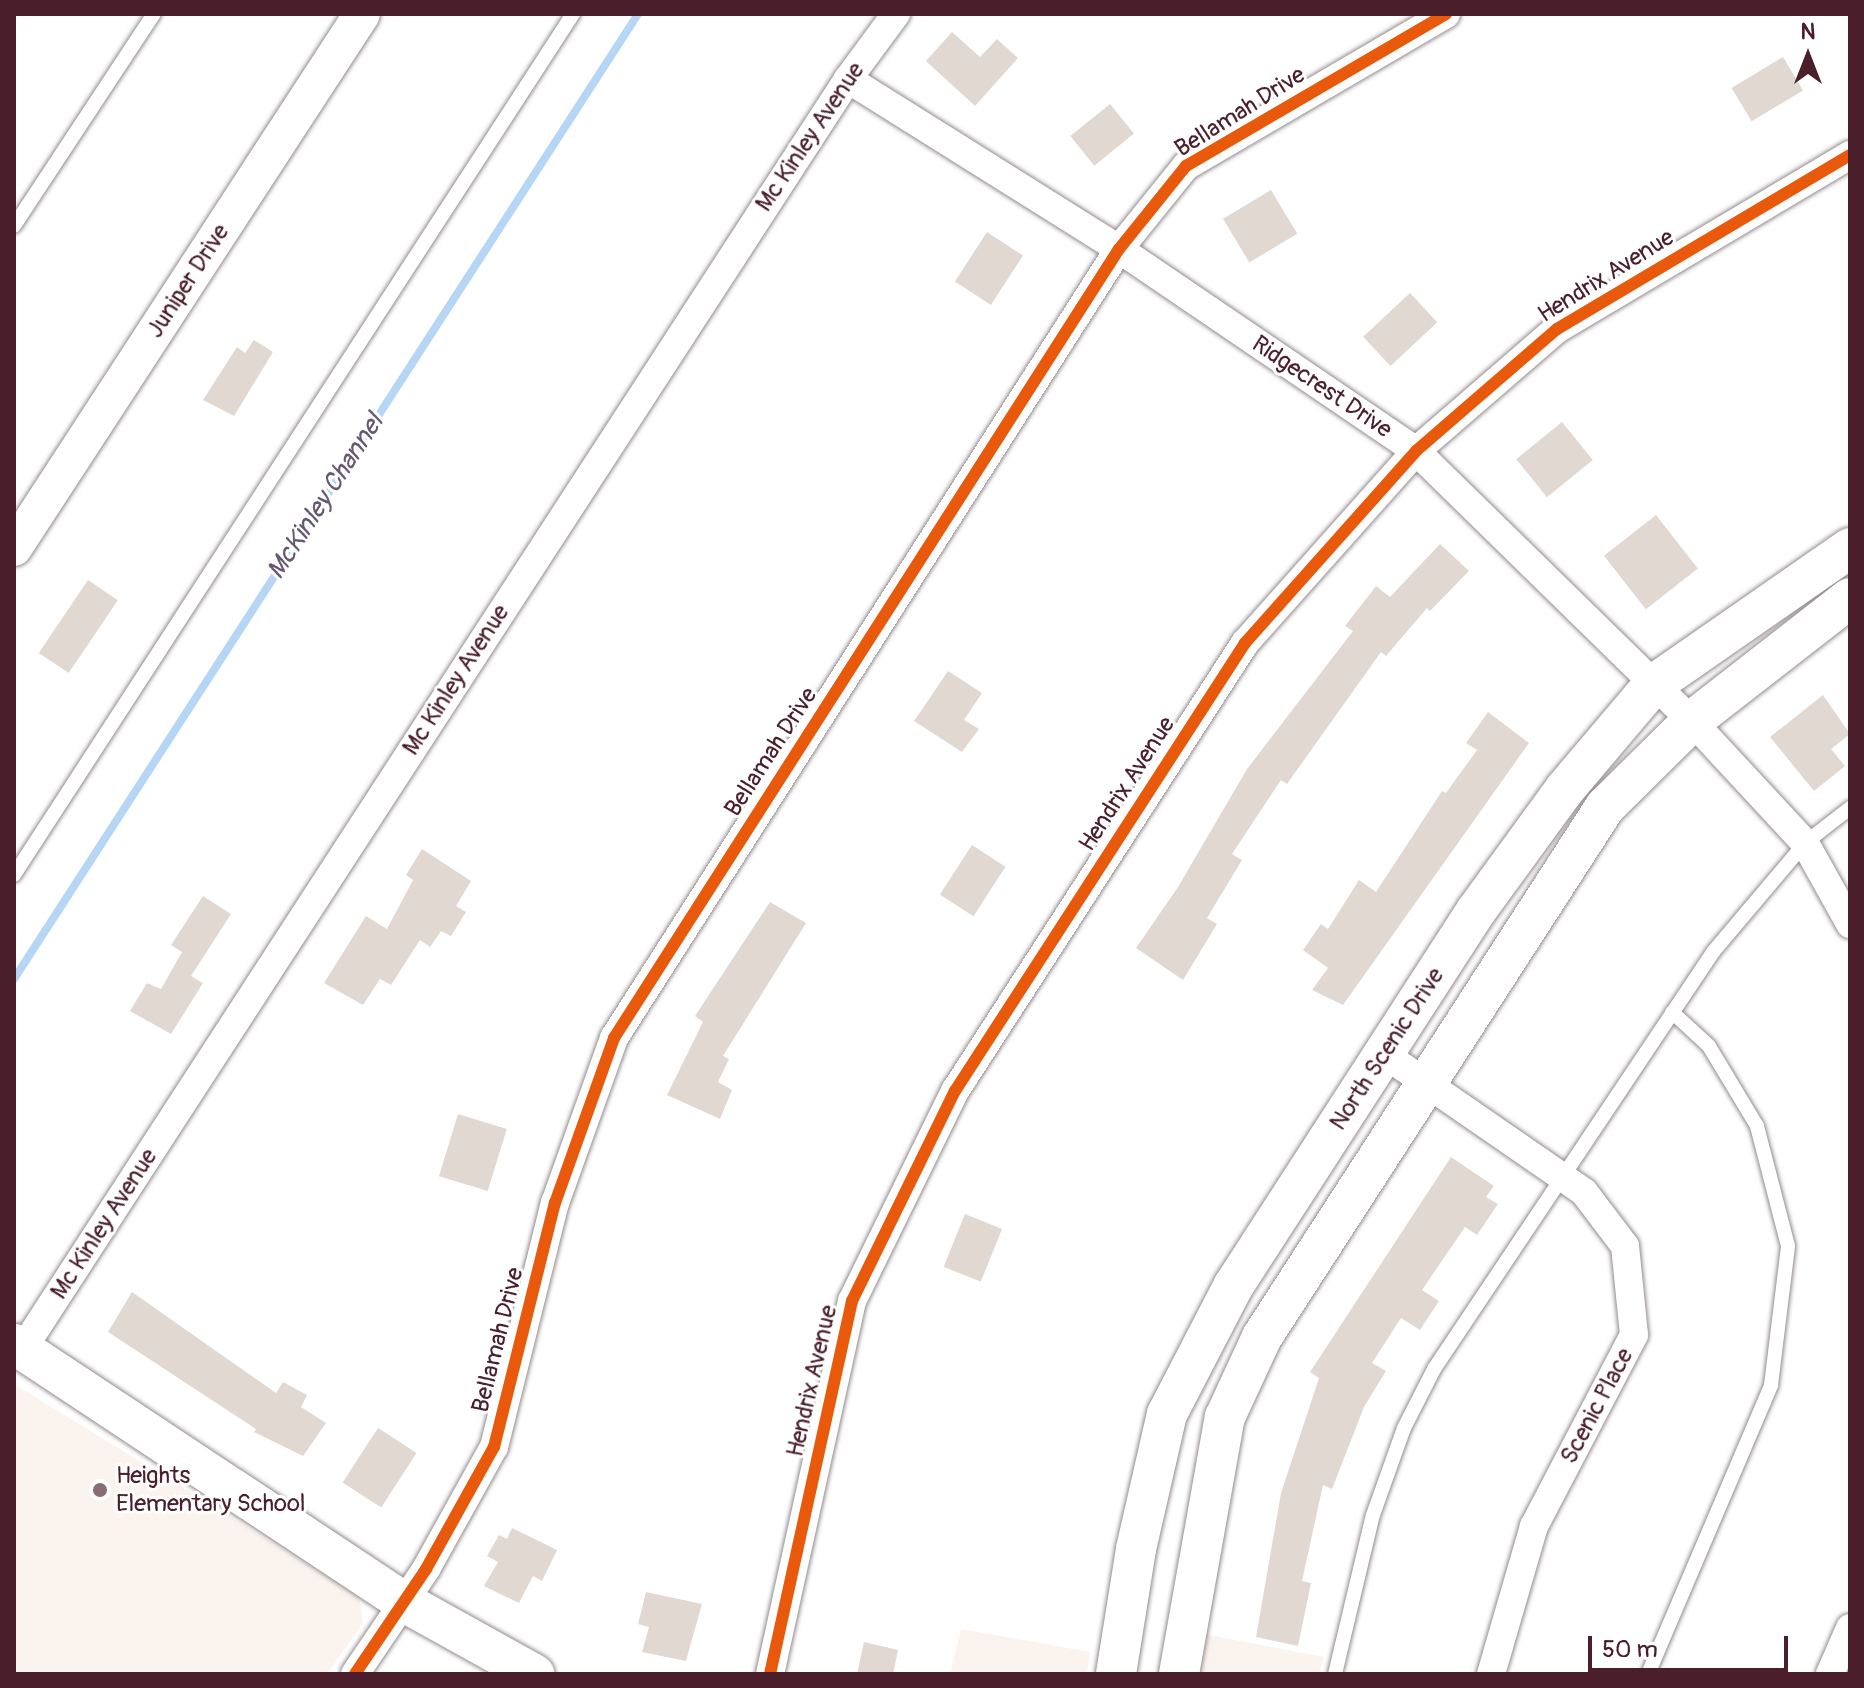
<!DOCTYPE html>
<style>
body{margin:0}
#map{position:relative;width:1864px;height:1688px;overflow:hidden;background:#fff;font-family:Pangolin,sans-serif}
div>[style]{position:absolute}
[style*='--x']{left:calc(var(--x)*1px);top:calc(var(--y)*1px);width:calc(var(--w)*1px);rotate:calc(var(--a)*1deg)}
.built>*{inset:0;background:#fbf3ed}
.stream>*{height:8px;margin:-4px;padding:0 4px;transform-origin:4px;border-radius:4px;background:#b6d6f6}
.building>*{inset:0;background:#e1d8d2;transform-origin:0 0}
.roads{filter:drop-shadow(0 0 2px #948c8e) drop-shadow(0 0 2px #948c8e)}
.service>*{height:14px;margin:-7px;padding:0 7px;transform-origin:7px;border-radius:7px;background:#fff}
.minor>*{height:28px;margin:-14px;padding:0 14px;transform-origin:14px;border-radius:14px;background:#fff}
.tertiary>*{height:36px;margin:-18px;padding:0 18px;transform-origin:18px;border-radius:18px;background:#fff}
.secondary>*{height:40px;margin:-20px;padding:0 20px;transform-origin:20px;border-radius:20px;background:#fff}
.cycleway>*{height:12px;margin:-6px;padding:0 6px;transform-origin:6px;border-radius:6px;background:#e8590c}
.dots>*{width:22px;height:22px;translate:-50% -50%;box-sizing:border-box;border:4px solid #fff;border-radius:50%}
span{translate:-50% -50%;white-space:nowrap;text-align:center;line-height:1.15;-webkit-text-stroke:6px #fff;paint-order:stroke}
.street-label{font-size:24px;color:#4a1f2b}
.poi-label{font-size:24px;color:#4a1f2b}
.left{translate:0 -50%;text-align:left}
.water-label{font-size:26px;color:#655971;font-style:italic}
.frame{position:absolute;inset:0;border:16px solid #4a1f2b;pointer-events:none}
.north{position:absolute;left:1768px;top:16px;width:80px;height:80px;-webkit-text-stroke:6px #fff;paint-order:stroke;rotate:0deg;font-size:22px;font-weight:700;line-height:32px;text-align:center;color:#4a1f2b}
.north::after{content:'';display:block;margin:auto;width:28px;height:36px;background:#4a1f2b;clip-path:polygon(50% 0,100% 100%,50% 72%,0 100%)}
.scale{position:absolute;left:1588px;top:1636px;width:200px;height:36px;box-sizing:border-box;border:4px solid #4a1f2b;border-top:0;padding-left:10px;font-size:24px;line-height:28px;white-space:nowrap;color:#4a1f2b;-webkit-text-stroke:6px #fff;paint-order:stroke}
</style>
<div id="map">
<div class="built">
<i style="clip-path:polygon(14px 1384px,359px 1596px,363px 1623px,327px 1674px,14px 1674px)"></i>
<i style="clip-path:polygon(961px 1629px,1090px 1652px,1087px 1674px,950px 1674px)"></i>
<i style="clip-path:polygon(1203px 1634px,1324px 1657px,1319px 1674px,1199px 1674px)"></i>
</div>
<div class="stream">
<i style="--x:14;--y:979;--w:1149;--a:-57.11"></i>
</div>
<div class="building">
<i style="clip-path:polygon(952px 32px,980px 57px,997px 39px,1018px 58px,975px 106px,926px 61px)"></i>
<i style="left:1783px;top:57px;width:39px;height:60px;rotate:59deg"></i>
<i style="left:1110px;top:104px;width:38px;height:51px;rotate:51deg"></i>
<i style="left:1271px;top:190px;width:51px;height:56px;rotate:59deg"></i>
<i style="left:987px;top:232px;width:43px;height:59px;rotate:33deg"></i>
<i style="left:1410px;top:293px;width:40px;height:64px;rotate:47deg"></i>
<i style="clip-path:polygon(254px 340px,273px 352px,234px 416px,203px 400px,237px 347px,245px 353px)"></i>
<i style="left:1562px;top:422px;width:49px;height:59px;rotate:51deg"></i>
<i style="left:1656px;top:515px;width:68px;height:66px;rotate:52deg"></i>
<i style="clip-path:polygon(1440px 544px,1469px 571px,1430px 611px,1427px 608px,1386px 656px,1381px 652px,1287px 784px,1281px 780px,1232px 854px,1242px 860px,1207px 918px,1217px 924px,1183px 980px,1136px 948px,1178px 887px,1247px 769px,1353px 631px,1345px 626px,1376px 586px,1390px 597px)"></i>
<i style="left:88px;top:580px;width:36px;height:88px;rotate:34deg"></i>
<i style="clip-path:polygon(948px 671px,982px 693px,964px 720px,979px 729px,962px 752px,914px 721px)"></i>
<i style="clip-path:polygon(1823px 695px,1850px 734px,1831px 749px,1845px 766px,1814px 791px,1770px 737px)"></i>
<i style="clip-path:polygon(1488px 712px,1529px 743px,1343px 1005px,1312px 990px,1328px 968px,1303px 950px,1321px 924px,1328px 929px,1359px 880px,1376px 892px,1442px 791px,1446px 793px,1477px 750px,1466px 743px)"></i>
<i style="left:972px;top:845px;width:40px;height:59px;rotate:33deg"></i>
<i style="clip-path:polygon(422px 849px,471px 881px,456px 906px,466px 912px,451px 936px,441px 931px,430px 947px,420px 940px,391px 985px,380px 979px,363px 1005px,324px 983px,366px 916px,387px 929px,413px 880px,406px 875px)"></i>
<i style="clip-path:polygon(203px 896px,231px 914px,191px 976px,203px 983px,171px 1034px,130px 1011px,147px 983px,161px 989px,182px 952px,171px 945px)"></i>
<i style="clip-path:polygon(770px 902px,806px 923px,723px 1056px,729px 1059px,718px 1082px,732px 1090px,720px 1119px,667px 1095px,703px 1022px,695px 1016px)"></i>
<i style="left:458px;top:1114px;width:51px;height:65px;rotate:17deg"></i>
<i style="clip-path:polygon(1451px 1157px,1494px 1186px,1486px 1197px,1498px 1204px,1477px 1235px,1465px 1227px,1422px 1290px,1439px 1301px,1420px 1330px,1401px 1318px,1372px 1363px,1386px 1371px,1364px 1407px,1332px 1489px,1323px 1485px,1302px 1581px,1311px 1583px,1298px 1646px,1256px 1637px,1281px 1493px,1319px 1378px,1310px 1372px)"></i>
<i style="left:965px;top:1214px;width:40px;height:57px;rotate:22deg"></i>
<i style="clip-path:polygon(132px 1292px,276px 1393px,283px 1382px,307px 1395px,301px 1407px,326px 1423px,303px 1456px,254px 1432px,256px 1429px,108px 1332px)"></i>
<i style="left:378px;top:1428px;width:46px;height:65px;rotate:33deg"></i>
<i style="clip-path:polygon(512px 1528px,557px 1550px,542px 1581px,533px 1576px,519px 1603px,484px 1586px,498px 1562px,487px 1556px,499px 1535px,507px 1539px)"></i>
<i style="clip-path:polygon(646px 1592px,702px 1604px,686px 1661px,642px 1652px,649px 1627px,638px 1624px)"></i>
<i style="clip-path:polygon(864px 1642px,898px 1650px,893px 1674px,857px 1674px)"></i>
</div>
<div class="roads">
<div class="service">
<i style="--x:14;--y:226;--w:254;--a:-56.6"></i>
<i style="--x:14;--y:875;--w:1027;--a:-57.01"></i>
<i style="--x:1335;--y:1674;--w:163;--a:-76.6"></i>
<i style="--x:1373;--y:1515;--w:92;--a:-70.4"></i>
<i style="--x:1404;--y:1428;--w:66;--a:-63"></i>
<i style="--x:1434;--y:1369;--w:502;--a:-56.21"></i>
<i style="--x:1713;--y:952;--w:143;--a:-49.8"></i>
<i style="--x:1805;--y:843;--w:57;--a:-37.9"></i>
<i style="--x:1648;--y:1674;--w:314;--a:-66.9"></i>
<i style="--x:1771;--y:1385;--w:140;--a:-83"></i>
<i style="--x:1788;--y:1246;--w:124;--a:-104.5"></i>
<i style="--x:1757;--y:1126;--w:93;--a:-121"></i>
<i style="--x:1709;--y:1046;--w:50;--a:-137.4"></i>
</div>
<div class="minor">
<i style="--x:848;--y:79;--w:320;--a:32.1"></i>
<i style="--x:1119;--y:249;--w:359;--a:34.2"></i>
<i style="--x:1416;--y:451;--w:386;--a:44.4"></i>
<i style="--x:1692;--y:721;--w:166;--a:47.2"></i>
<i style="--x:1805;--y:843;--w:93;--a:60.9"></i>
<i style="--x:1384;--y:1054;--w:243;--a:34.6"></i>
<i style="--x:1584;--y:1192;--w:68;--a:52.8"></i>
<i style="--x:1625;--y:1246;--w:89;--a:84.2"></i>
<i style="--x:1634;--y:1335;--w:216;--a:117.6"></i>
<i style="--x:1534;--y:1526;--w:154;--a:106.2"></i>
<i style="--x:22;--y:1350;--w:1516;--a:-56.98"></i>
<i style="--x:848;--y:79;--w:81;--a:-53.6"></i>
<i style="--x:355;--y:1674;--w:127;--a:-55.9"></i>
<i style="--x:426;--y:1569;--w:140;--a:-60.9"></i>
<i style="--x:494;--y:1447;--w:252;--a:-76"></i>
<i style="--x:555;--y:1203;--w:175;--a:-70.3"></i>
<i style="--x:614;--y:1038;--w:937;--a:-57.38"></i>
<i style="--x:1119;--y:249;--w:107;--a:-51.1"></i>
<i style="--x:1186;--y:166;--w:301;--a:-30.3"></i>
<i style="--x:770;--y:1674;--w:382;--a:-77.6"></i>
<i style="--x:852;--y:1301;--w:234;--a:-63.9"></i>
<i style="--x:955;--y:1091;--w:534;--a:-57.08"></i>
<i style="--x:1245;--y:643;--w:257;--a:-48.3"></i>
<i style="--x:1416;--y:451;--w:186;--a:-40.9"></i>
<i style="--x:1557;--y:329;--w:341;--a:-30.7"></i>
<i style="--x:1830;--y:1674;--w:50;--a:-66.5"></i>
</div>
<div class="tertiary">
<i style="--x:14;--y:548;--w:637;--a:-56.91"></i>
</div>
<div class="secondary">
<i style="--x:14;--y:1344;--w:468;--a:33.5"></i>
<i style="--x:404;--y:1602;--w:149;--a:29"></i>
<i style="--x:1116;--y:1674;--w:127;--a:-80.9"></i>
<i style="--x:1136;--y:1549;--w:139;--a:-77.1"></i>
<i style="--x:1167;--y:1414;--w:145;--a:-62.6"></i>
<i style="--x:1234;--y:1285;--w:445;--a:-57.1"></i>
<i style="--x:1476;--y:911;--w:151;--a:-53.9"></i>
<i style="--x:1565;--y:789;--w:136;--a:-49.8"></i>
<i style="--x:1653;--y:685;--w:240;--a:-34.8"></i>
<i style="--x:1179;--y:1674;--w:261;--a:-79.9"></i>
<i style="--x:1225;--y:1417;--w:88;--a:-65.2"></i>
<i style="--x:1262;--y:1337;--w:631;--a:-57.09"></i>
<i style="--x:1605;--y:807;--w:122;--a:-44.7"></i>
<i style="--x:1692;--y:721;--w:200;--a:-37.9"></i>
</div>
</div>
<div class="cycleway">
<i style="--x:355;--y:1674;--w:127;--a:-55.9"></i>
<i style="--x:426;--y:1569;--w:140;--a:-60.9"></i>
<i style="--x:494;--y:1447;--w:252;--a:-76"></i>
<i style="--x:555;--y:1203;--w:175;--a:-70.3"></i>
<i style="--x:614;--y:1038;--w:937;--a:-57.38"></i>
<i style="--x:1119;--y:249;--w:107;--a:-51.1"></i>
<i style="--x:1186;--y:166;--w:301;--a:-30.3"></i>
<i style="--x:770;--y:1674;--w:382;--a:-77.6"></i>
<i style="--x:852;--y:1301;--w:234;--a:-63.9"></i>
<i style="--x:955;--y:1091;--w:534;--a:-57.08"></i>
<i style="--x:1245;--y:643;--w:257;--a:-48.3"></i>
<i style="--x:1416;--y:451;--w:186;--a:-40.9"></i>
<i style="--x:1557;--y:329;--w:341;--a:-30.7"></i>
</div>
<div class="dots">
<i style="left:100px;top:1490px;background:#896d75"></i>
</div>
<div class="street-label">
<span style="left:1240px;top:112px;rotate:-32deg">Bellamah Drive</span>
<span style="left:810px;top:137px;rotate:-56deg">Mc Kinley Avenue</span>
<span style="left:1606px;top:276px;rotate:-32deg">Hendrix Avenue</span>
<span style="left:188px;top:281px;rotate:-57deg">Juniper Drive</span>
<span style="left:1322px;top:387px;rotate:34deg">Ridgecrest Drive</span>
<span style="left:456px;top:680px;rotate:-57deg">Mc Kinley Avenue</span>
<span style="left:771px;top:752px;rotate:-57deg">Bellamah Drive</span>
<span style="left:1127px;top:784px;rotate:-57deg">Hendrix Avenue</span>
<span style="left:1387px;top:1049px;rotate:-57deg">North Scenic Drive</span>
<span style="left:104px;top:1224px;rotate:-57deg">Mc Kinley Avenue</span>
<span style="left:498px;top:1340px;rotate:-76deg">Bellamah Drive</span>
<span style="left:812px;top:1381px;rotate:-77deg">Hendrix Avenue</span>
<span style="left:1597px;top:1406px;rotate:-62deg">Scenic Place</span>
</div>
<div class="poi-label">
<span class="left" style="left:116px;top:1490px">Heights<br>Elementary School</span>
</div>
<div class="water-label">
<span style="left:326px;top:497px;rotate:-57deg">McKinley Channel</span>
</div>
<div class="frame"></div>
<div class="north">N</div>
<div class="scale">50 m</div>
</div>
